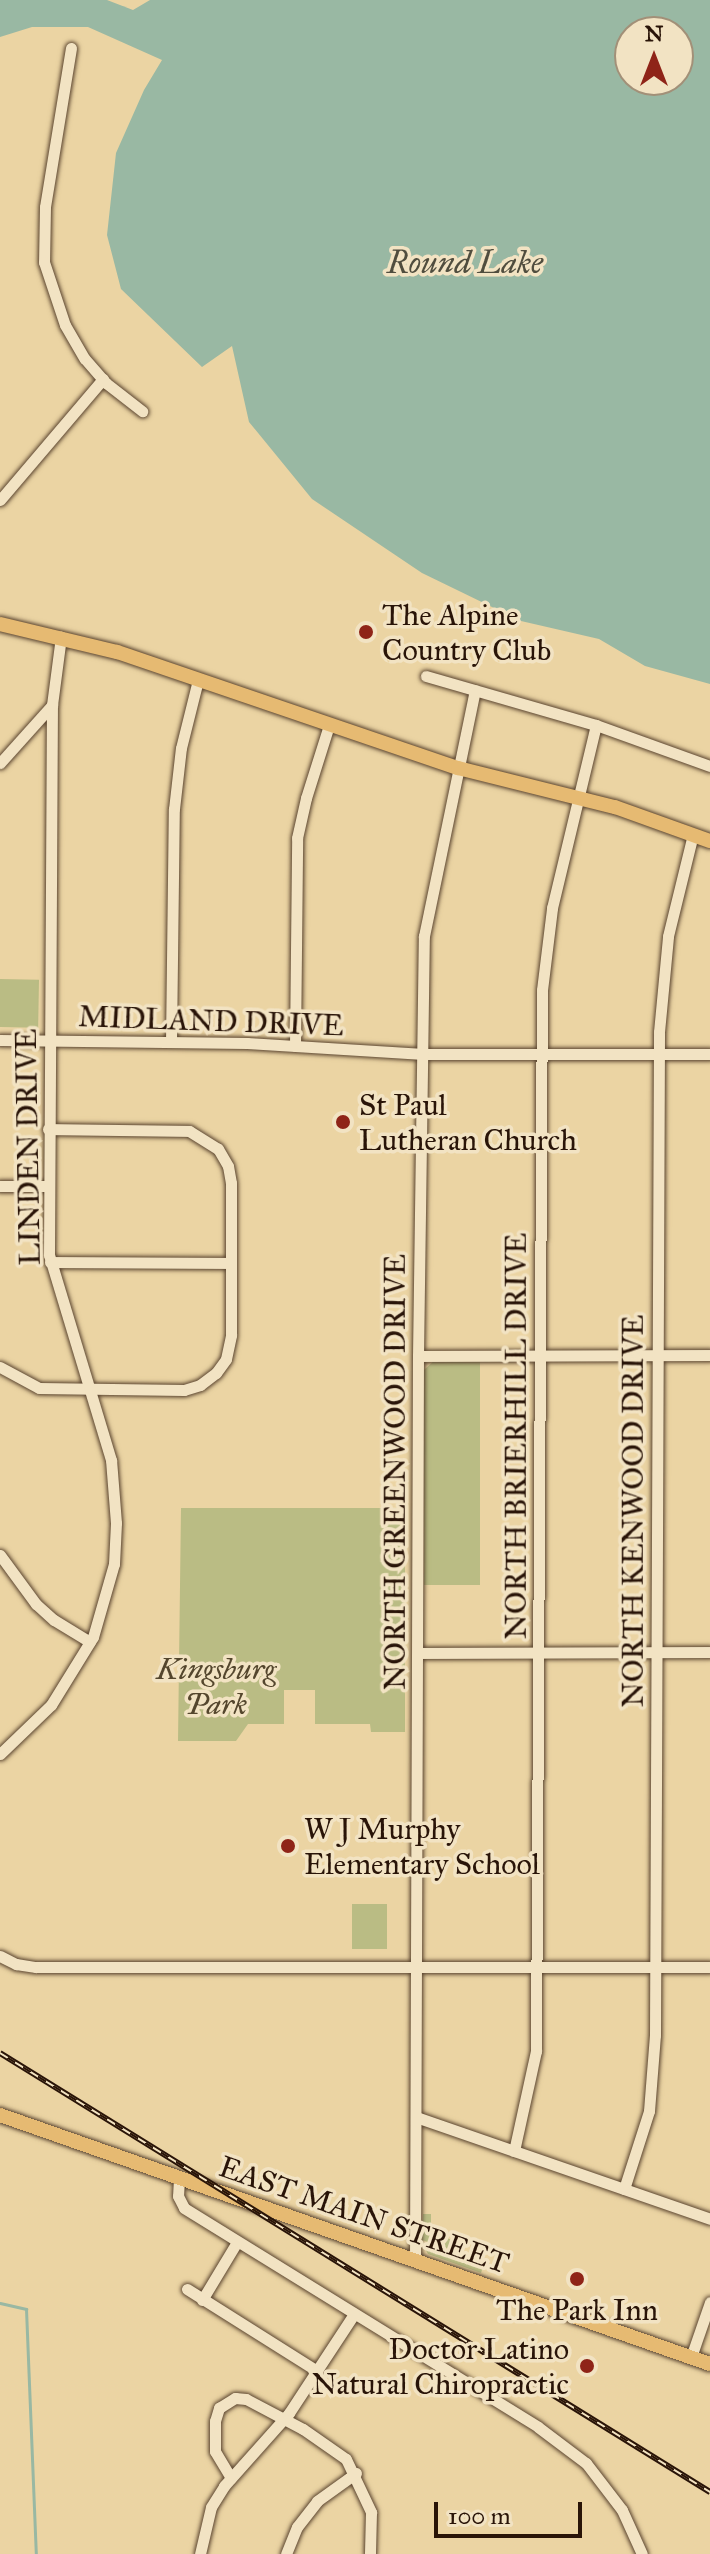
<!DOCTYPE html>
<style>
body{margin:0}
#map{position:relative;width:710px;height:2554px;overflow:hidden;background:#ebd4a3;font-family:"IM FELL Great Primer",serif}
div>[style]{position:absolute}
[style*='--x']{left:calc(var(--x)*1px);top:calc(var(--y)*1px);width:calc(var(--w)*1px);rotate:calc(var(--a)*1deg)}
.green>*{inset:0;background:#babc84;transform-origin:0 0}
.water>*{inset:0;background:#99b8a3}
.stream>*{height:3px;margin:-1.5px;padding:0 1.5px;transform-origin:1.5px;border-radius:1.5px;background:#99b8a3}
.roads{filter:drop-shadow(0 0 2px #5a442f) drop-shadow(0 0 2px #5a442f)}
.minor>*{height:11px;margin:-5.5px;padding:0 5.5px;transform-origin:5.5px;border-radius:5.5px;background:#f2e3c3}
.major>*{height:14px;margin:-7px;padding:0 7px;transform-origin:7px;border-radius:7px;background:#e6ba72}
.rail>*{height:6px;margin-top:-3px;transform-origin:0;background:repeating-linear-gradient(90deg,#f2e3c3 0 9px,#291408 0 18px);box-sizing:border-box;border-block:2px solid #291408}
.dots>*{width:22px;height:22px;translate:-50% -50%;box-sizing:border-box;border:4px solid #f2e3c3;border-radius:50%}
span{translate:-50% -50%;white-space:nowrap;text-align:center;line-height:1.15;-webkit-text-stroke:7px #f2e3c3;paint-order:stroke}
.poi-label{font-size:30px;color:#291408}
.left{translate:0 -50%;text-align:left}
.right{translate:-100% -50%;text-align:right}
.street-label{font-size:30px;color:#291408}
.park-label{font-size:30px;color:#54462d;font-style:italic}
.water-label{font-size:32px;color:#504d3e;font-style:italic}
.north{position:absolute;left:614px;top:16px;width:80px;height:80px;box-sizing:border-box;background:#f2e3c3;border:2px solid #a29078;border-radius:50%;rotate:0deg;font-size:22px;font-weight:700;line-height:32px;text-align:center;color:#291408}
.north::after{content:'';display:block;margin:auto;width:28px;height:36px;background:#8f2418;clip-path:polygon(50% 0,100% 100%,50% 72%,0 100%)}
.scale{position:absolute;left:434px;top:2502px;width:148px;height:36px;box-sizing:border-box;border:4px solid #291408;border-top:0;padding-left:10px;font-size:24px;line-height:28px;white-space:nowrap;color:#291408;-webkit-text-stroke:6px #f2e3c3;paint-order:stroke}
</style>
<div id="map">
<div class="green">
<i style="left:0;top:979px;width:39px;height:48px;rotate:1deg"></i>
<i style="clip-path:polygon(436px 1359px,480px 1359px,480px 1585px,424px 1585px,424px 1370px)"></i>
<i style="clip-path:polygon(181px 1508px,405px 1508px,405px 1732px,371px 1732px,370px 1724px,315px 1724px,315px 1690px,284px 1690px,284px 1724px,248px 1724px,236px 1741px,178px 1741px)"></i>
<i style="left:387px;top:1904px;width:45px;height:35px;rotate:90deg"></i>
<i style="clip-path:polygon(423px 2214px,431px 2214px,431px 2232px,455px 2241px,452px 2250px,422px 2240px)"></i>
<i style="clip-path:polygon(422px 2243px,484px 2264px,481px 2273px,428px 2254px)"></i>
</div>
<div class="water">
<i style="clip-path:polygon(evenodd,0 0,107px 0,133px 10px,150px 0,710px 0,710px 684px,645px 666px,599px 639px,521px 621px,422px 573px,312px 499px,249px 422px,232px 346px,202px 367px,121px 289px,107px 235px,116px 153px,144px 90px,162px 60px,88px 27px,32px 27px,0 37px,0 0,630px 32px,678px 32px,678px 80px,630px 80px,630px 32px)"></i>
</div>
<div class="stream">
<i style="--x:0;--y:2303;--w:27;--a:13"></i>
<i style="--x:26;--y:2309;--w:245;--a:87.7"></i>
</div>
<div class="roads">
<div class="minor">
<i style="--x:71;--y:48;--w:161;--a:99.3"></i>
<i style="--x:45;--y:207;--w:55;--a:91"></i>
<i style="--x:44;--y:262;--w:66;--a:71.6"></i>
<i style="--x:65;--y:325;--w:39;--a:60"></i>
<i style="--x:85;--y:359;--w:32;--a:49"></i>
<i style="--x:106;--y:383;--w:46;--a:37.9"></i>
<i style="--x:0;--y:500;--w:159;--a:-49.6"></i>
<i style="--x:426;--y:676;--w:177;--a:16.1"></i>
<i style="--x:596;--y:725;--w:121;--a:19.8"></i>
<i style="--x:0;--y:763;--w:78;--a:-48.1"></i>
<i style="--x:0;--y:1040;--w:247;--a:0.7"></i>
<i style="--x:247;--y:1043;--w:173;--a:3.6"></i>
<i style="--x:420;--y:1054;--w:290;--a:0"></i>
<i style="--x:171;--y:1042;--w:233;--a:-89.3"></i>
<i style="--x:174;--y:809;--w:61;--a:-83.5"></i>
<i style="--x:181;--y:748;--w:70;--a:-76"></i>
<i style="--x:295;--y:1046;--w:208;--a:-89.4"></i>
<i style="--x:297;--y:838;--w:41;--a:-77.3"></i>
<i style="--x:306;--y:798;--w:77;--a:-72.5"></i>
<i style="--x:0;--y:1186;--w:48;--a:0"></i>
<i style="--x:50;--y:1262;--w:181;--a:0.3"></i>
<i style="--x:418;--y:1356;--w:292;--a:-0.2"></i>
<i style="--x:0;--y:1367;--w:44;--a:28.3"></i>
<i style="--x:39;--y:1388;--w:145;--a:0.8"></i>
<i style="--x:184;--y:1390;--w:17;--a:-17"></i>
<i style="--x:200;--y:1385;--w:20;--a:-37"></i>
<i style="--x:216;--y:1373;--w:17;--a:-54"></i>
<i style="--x:226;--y:1359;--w:25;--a:-78"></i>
<i style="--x:231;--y:1335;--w:152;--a:-90"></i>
<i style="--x:231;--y:1183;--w:17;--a:-100"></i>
<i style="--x:228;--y:1166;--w:20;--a:-120"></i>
<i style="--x:218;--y:1149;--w:34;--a:-148"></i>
<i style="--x:189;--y:1131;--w:141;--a:-179.2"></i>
<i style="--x:0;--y:1555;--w:61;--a:53.7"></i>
<i style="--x:36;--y:1604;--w:24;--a:42"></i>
<i style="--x:54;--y:1620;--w:42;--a:31.4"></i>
<i style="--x:418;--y:1653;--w:292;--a:-0.2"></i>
<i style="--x:0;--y:1754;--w:71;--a:-43.9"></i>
<i style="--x:51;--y:1705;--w:80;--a:-58.3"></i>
<i style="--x:93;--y:1637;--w:76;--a:-74"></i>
<i style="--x:114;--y:1564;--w:41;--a:-87.2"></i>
<i style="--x:116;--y:1523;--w:63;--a:-94.5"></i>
<i style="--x:111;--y:1460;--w:214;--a:-106.8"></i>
<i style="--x:49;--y:1255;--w:550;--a:-89.69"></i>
<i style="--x:52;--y:705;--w:69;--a:-82.5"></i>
<i style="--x:0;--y:1956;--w:18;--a:27"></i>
<i style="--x:16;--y:1964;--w:20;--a:9"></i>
<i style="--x:36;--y:1967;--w:674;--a:0"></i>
<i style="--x:416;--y:2117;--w:311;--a:19.1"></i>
<i style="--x:514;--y:2151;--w:102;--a:-77.6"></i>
<i style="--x:536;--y:2051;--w:1061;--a:-89.68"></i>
<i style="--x:542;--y:990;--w:83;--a:-83"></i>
<i style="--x:552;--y:908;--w:188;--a:-76.5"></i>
<i style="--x:179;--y:2178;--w:18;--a:93"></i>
<i style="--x:178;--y:2196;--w:13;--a:63"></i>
<i style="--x:184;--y:2208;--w:416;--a:31.7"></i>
<i style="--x:538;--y:2427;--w:60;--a:36.9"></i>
<i style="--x:586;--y:2463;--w:59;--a:52.5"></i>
<i style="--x:622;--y:2510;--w:48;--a:65.6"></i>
<i style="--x:624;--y:2189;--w:82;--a:-72.2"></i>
<i style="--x:649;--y:2111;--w:76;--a:-85.5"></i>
<i style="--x:655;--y:2035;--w:1003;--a:-89.77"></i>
<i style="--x:659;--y:1032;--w:96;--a:-84.6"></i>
<i style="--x:668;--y:936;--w:105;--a:-76.2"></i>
<i style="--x:415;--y:2260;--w:904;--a:-89.81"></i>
<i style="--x:418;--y:1356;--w:420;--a:-89.2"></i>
<i style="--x:424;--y:936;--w:251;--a:-78.3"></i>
<i style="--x:187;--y:2289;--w:154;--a:32.2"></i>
<i style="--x:202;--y:2300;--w:68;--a:-58.9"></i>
<i style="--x:691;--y:2357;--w:58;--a:-70.9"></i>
<i style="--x:231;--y:2478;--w:31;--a:-121"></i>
<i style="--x:215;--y:2451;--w:30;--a:-90"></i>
<i style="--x:215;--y:2421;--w:14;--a:-73"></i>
<i style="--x:219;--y:2408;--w:19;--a:-32"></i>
<i style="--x:235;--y:2398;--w:11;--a:5"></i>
<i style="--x:246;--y:2399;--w:64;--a:27.8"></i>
<i style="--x:303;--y:2429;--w:52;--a:34.9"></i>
<i style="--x:346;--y:2459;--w:59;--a:64.7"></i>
<i style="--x:371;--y:2512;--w:42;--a:91.4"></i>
<i style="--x:200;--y:2554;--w:48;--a:-76.8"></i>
<i style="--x:211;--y:2507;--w:25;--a:-58"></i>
<i style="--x:224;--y:2486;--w:98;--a:-48.3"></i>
<i style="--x:289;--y:2413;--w:118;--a:-56.7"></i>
<i style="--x:286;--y:2554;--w:29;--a:-68"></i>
<i style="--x:297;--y:2527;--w:33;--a:-52"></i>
<i style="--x:317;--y:2501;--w:48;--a:-35.7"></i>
</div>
<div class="major">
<i style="--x:0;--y:624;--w:120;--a:13.5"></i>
<i style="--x:117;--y:652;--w:360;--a:18.8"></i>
<i style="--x:458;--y:768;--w:162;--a:14"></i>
<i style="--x:615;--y:807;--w:101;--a:19.7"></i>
<i style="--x:0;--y:2115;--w:752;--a:19.33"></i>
</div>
</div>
<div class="rail">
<i style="--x:0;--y:2053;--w:835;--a:31.73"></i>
</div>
<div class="dots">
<i style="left:366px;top:632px;background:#8f2418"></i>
<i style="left:343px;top:1122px;background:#8f2418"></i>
<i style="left:288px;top:1846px;background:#8f2418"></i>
<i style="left:577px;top:2279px;background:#8f2418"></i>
<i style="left:587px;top:2366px;background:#8f2418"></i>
</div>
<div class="poi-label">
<span class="left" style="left:382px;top:632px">The Alpine<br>Country Club</span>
<span class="left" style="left:359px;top:1122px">St Paul<br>Lutheran Church</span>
<span class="left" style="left:304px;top:1846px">W J Murphy<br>Elementary School</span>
<span style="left:577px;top:2310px">The Park Inn</span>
<span class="right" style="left:569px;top:2366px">Doctor Latino<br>Natural Chiropractic</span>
</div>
<div class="street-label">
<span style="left:211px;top:1021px;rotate:2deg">MIDLAND DRIVE</span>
<span style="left:28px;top:1147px;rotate:-91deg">LINDEN DRIVE</span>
<span style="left:516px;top:1436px;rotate:-90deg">NORTH BRIERHILL DRIVE</span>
<span style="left:395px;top:1472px;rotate:-90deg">NORTH GREENWOOD DRIVE</span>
<span style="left:633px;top:1511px;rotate:-90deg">NORTH KENWOOD DRIVE</span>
<span style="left:364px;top:2215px;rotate:19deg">EAST MAIN STREET</span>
</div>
<div class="park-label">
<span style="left:216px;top:1686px">Kingsburg<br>Park</span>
</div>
<div class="water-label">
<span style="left:465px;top:263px">Round Lake</span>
</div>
<div class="north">N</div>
<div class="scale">100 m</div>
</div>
